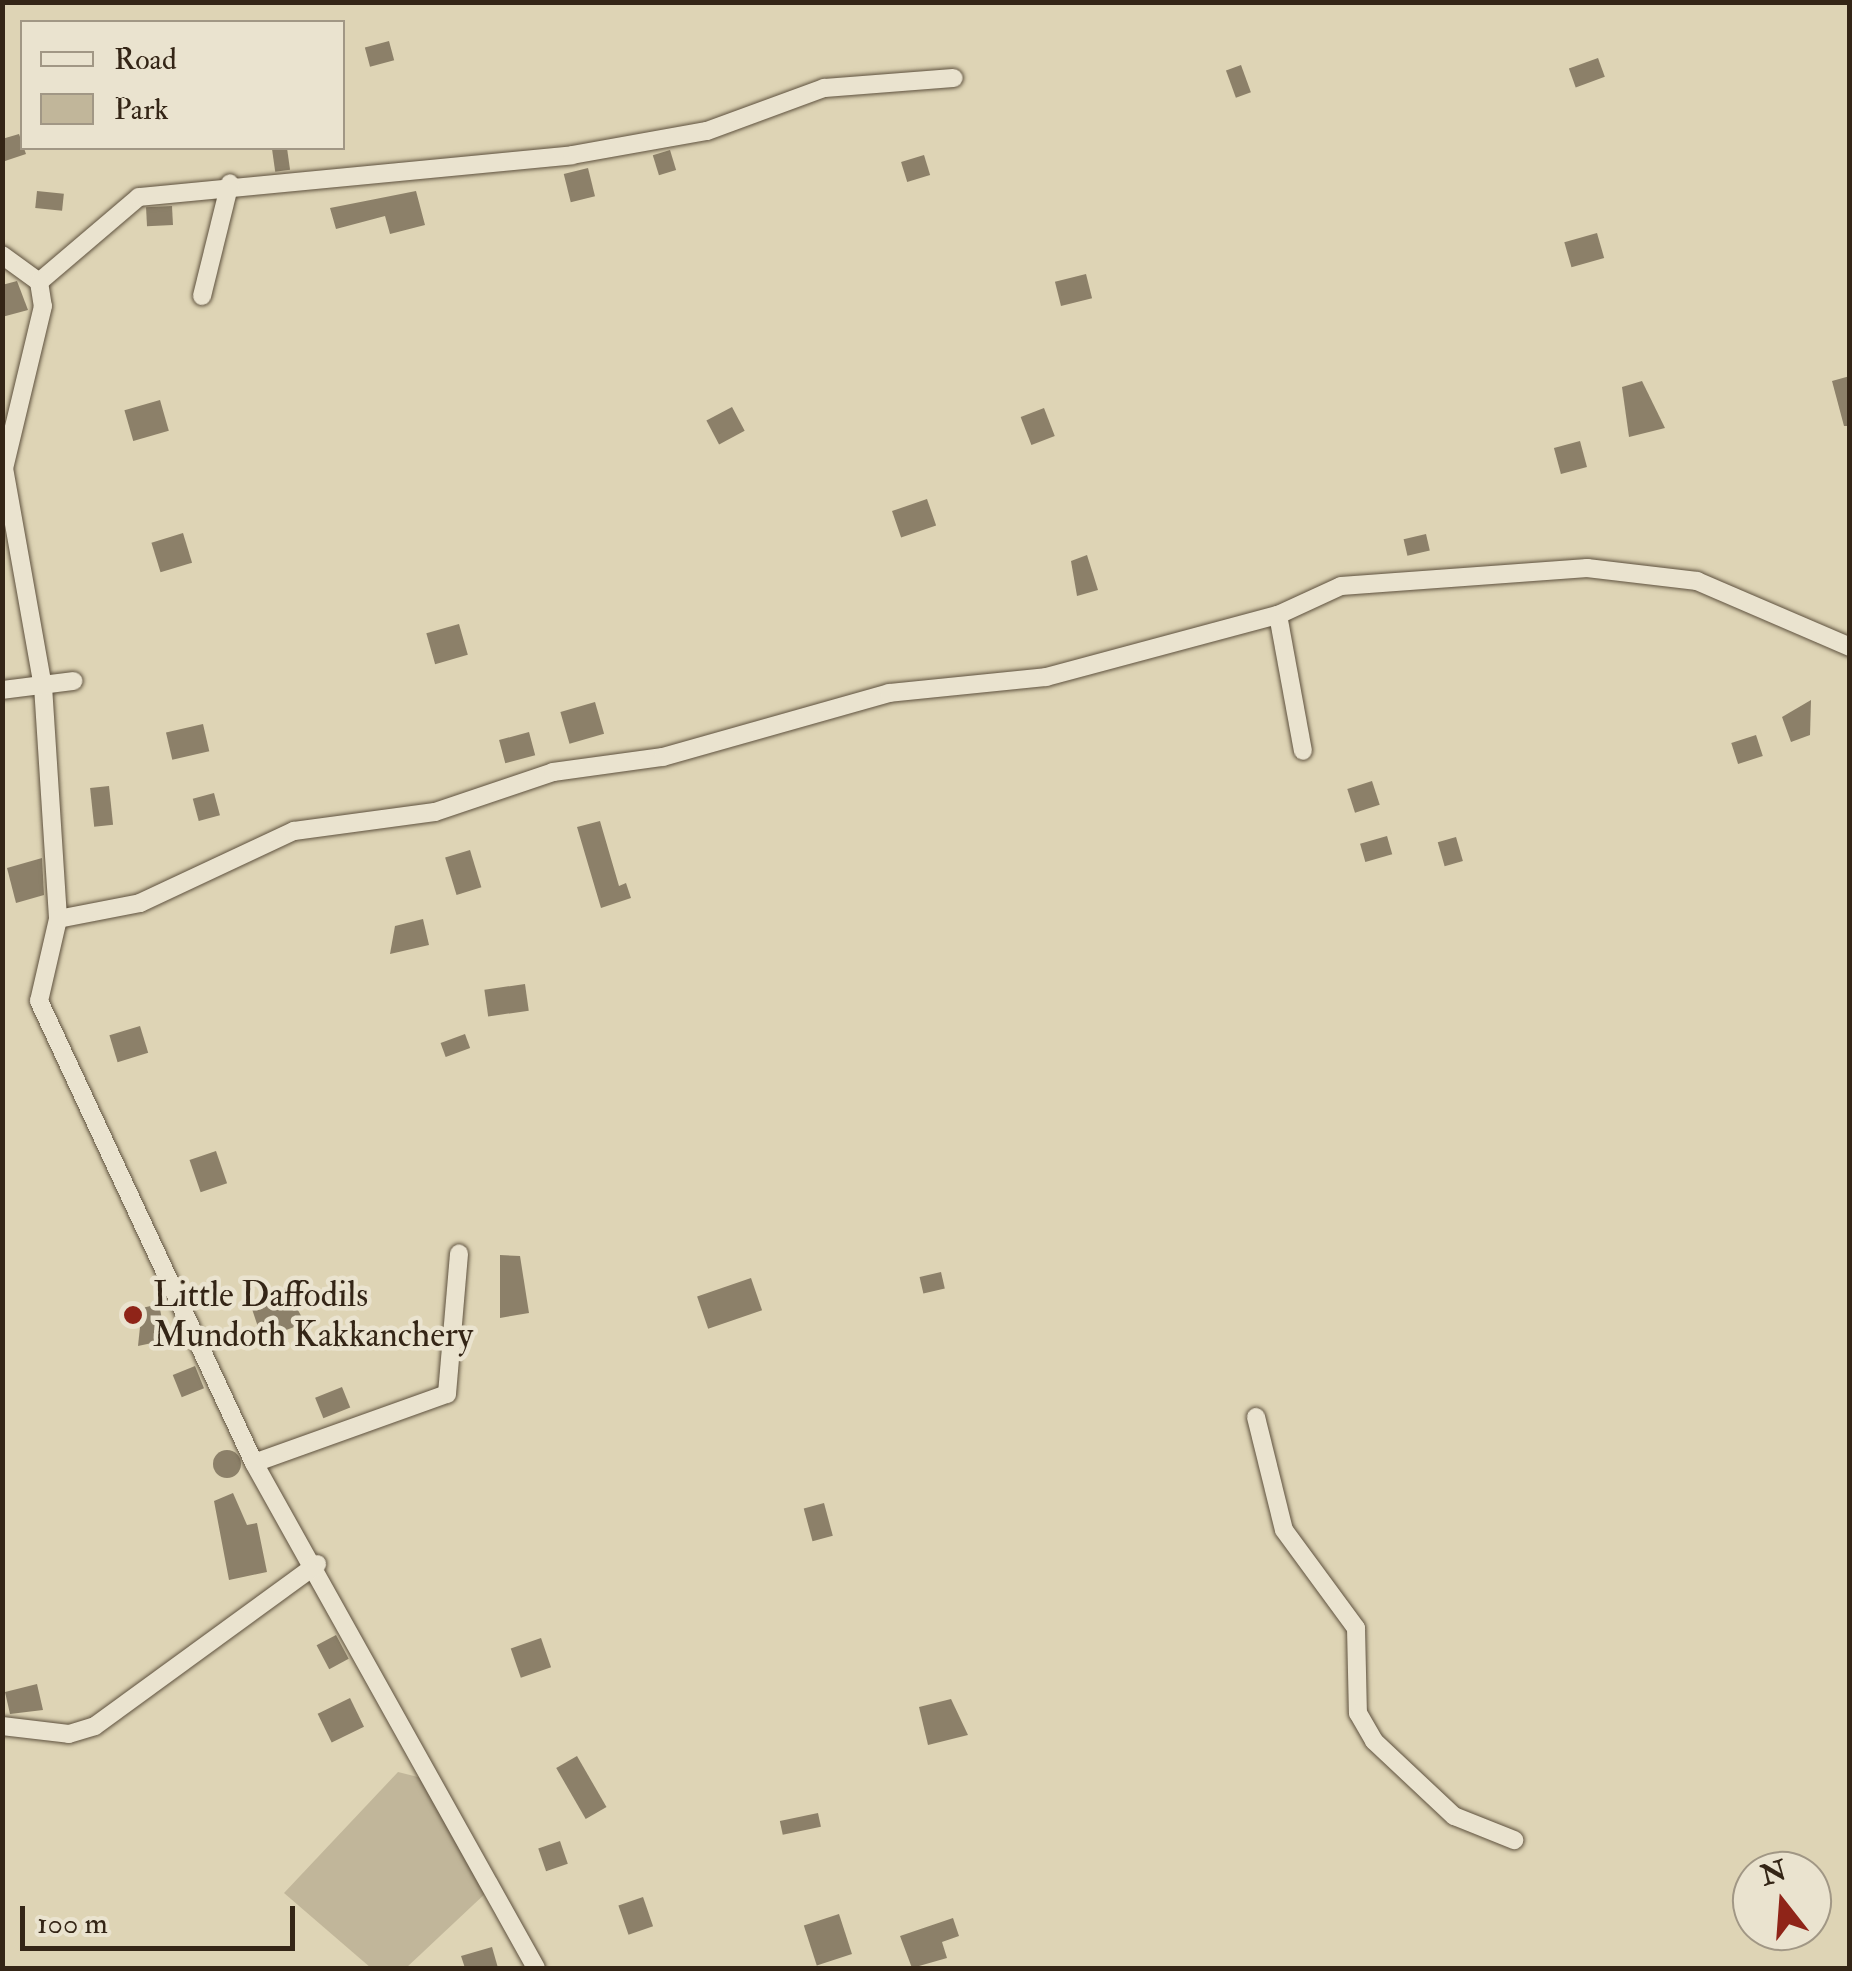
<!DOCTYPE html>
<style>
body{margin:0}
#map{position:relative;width:1852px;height:1971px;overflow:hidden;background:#ded4b5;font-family:"IM FELL Double Pica",serif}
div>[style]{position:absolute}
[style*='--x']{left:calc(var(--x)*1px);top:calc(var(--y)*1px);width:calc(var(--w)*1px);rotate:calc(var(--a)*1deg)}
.green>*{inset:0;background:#c1b69a}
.building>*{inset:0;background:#8c8069;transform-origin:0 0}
.round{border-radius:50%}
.roads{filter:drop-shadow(0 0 2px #5e513e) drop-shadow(0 0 2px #5e513e)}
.minor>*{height:18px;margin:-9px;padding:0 9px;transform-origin:9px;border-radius:9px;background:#eae3cf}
.dots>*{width:28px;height:28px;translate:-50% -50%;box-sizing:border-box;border:5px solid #eae3cf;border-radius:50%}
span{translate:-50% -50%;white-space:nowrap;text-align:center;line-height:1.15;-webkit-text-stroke:9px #eae3cf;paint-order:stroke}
.poi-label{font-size:35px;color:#342516}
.left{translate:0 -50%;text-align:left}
.frame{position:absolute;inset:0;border:5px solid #342516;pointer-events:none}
.legend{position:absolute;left:20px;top:20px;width:325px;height:130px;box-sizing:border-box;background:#eae3cf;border:2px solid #a19785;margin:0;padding:12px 18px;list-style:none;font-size:30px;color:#342516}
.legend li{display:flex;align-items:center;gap:20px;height:50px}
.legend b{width:50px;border:2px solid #a19785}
.north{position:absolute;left:1732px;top:1851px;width:100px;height:100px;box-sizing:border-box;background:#eae3cf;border:2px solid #a19785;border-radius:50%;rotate:343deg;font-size:28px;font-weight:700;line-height:40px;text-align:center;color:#342516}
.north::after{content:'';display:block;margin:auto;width:35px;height:45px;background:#8f2418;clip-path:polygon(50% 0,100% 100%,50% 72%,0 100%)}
.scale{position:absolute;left:20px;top:1906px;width:275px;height:45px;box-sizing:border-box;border:5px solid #342516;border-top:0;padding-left:12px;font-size:30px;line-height:35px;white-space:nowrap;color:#342516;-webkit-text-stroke:8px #eae3cf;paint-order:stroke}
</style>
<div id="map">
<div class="green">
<i style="clip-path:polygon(398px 1772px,430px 1780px,488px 1891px,406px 1968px,371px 1968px,284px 1893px)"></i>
</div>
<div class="building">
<i style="left:389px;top:41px;width:20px;height:25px;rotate:75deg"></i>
<i style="left:1598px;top:58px;width:20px;height:31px;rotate:70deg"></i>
<i style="left:1241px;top:65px;width:29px;height:16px;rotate:70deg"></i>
<i style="clip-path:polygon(19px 134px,26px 154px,2px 162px,2px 139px)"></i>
<i style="left:287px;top:148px;width:22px;height:15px;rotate:82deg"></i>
<i style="left:670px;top:150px;width:21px;height:18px;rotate:73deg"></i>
<i style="left:924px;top:155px;width:21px;height:24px;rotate:73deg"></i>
<i style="left:588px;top:168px;width:29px;height:25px;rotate:76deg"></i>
<i style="left:37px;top:191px;width:27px;height:17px;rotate:6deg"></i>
<i style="clip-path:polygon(416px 191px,425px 225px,390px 234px,385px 216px,336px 229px,330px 208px)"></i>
<i style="left:172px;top:206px;width:19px;height:26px;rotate:87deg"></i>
<i style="left:1597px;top:233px;width:26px;height:34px;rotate:74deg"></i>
<i style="left:1086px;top:274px;width:25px;height:32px;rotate:76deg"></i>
<i style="clip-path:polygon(17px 281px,28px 310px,2px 317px,2px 285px)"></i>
<i style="clip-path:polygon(1850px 376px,1850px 426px,1844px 426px,1832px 381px)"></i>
<i style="clip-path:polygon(1642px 381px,1665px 428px,1629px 437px,1622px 387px)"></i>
<i style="left:160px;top:400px;width:32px;height:37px;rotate:74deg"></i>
<i style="left:732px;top:407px;width:27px;height:29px;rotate:62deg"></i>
<i style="left:1044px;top:408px;width:30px;height:25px;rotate:69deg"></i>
<i style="left:1580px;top:441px;width:27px;height:27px;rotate:75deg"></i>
<i style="left:927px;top:499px;width:28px;height:37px;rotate:71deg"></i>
<i style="left:183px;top:533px;width:31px;height:33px;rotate:73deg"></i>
<i style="left:1426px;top:534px;width:17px;height:23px;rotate:77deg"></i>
<i style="clip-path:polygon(1087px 555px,1098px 590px,1077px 596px,1071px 561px)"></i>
<i style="left:459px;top:624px;width:32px;height:34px;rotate:74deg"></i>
<i style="clip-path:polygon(1811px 700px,1810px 735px,1791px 742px,1782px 717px)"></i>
<i style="left:595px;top:702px;width:33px;height:36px;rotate:74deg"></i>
<i style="left:203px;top:724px;width:28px;height:38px;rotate:77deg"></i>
<i style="left:529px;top:732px;width:24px;height:31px;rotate:75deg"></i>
<i style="left:1756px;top:735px;width:22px;height:26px;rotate:72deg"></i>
<i style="left:1372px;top:781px;width:25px;height:26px;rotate:72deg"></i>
<i style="left:109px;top:786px;width:39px;height:19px;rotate:84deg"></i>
<i style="left:214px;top:793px;width:23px;height:22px;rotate:75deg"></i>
<i style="clip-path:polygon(600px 821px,619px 886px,626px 883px,631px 898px,601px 908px,577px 827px)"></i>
<i style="left:1387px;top:836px;width:19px;height:28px;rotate:74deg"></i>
<i style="left:1456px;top:837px;width:25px;height:19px;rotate:74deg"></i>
<i style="left:470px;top:850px;width:39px;height:26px;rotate:73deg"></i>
<i style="clip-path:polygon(42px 858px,44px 895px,16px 903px,7px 868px)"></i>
<i style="clip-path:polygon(423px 919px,429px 945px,390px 954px,395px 926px)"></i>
<i style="left:525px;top:984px;width:27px;height:41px;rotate:82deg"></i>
<i style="left:140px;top:1026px;width:28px;height:32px;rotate:73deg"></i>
<i style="left:465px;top:1034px;width:15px;height:26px;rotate:70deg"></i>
<i style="left:216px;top:1151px;width:34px;height:28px;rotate:71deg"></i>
<i style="clip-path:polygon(500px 1255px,520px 1256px,529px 1313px,500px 1318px)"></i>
<i style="left:941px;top:1272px;width:17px;height:22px;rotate:77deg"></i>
<i style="left:751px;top:1278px;width:34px;height:57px;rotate:71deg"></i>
<i style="clip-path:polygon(287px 1290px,305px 1323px,262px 1339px,250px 1303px)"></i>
<i style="clip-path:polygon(159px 1304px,166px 1340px,138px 1346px,142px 1308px)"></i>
<i style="left:195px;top:1366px;width:24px;height:24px;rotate:68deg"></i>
<i style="left:342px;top:1387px;width:22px;height:29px;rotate:68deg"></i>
<i class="round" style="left:213px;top:1450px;width:28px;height:28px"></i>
<i style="clip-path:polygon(233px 1493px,247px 1525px,257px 1523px,267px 1572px,229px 1580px,214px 1501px)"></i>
<i style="left:824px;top:1503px;width:34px;height:21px;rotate:75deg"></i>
<i style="left:336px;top:1635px;width:27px;height:22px;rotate:62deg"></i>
<i style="left:541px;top:1638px;width:31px;height:32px;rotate:71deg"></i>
<i style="clip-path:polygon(37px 1684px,43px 1710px,10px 1714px,5px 1692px)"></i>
<i style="left:350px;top:1698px;width:32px;height:36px;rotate:64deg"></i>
<i style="clip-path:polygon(951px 1699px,968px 1735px,928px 1745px,919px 1707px)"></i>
<i style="left:577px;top:1756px;width:59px;height:24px;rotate:60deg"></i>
<i style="left:818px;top:1813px;width:14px;height:39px;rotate:78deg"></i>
<i style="left:560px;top:1841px;width:24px;height:23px;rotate:71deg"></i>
<i style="left:643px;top:1897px;width:31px;height:26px;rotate:71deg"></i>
<i style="left:839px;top:1914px;width:42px;height:37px;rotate:72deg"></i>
<i style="clip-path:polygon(953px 1918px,959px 1936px,942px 1942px,947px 1958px,912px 1968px,900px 1936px)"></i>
<i style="clip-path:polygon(492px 1947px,498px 1968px,465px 1968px,461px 1956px)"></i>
</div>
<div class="roads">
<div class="minor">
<i style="--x:2;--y:255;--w:46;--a:36.1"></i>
<i style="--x:39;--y:282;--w:24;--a:81"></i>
<i style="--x:43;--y:306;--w:167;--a:103.5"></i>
<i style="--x:4;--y:468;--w:221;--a:79.9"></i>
<i style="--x:43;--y:686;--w:233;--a:86.3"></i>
<i style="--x:58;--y:919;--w:84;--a:103"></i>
<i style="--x:39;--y:1001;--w:510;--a:65.04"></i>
<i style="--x:254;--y:1463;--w:578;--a:60.82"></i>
<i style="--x:39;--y:282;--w:131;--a:-40.4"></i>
<i style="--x:139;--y:197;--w:435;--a:-5.5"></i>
<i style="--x:572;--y:155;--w:137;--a:-10.1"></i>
<i style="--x:707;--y:131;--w:125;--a:-20.2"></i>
<i style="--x:824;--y:88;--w:130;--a:-4.4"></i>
<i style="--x:202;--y:296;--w:116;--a:-76.1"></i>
<i style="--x:1278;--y:615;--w:138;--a:79.6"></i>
<i style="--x:2;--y:690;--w:72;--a:-7.2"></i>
<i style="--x:58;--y:919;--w:84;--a:-11"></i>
<i style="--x:140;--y:903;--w:170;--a:-25.1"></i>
<i style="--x:294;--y:831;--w:142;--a:-7.7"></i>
<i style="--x:435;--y:812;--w:125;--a:-18.7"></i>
<i style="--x:553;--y:772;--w:111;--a:-7.8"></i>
<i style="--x:663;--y:757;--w:235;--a:-15.8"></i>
<i style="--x:889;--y:693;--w:158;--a:-5.8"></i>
<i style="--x:1046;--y:677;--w:240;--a:-15"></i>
<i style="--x:1278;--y:615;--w:69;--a:-24.7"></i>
<i style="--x:1341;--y:586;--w:247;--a:-4.2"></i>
<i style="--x:1587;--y:568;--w:111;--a:6.7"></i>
<i style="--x:1697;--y:581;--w:167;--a:23.3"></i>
<i style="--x:1256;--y:1417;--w:116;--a:76.1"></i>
<i style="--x:1284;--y:1530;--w:122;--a:53.7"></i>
<i style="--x:1356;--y:1628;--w:85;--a:88.7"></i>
<i style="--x:1358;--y:1713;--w:32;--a:60"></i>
<i style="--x:1374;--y:1741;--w:110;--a:43.2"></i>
<i style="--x:1454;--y:1816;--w:65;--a:21.8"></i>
<i style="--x:254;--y:1463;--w:205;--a:-19.7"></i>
<i style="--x:447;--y:1394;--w:141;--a:-85.1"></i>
<i style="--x:2;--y:1726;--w:67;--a:6.8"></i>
<i style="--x:69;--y:1734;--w:27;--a:-17"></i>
<i style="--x:95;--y:1726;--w:275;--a:-36.1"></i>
</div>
</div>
<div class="dots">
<i style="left:133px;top:1315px;background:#8f2418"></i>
</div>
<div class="poi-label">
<span class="left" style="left:153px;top:1315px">Little Daffodils<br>Mundoth Kakkanchery</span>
</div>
<div class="frame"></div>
<ul class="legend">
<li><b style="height:12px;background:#eae3cf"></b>Road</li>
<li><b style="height:28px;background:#c1b69a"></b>Park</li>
</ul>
<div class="north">N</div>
<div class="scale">100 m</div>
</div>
